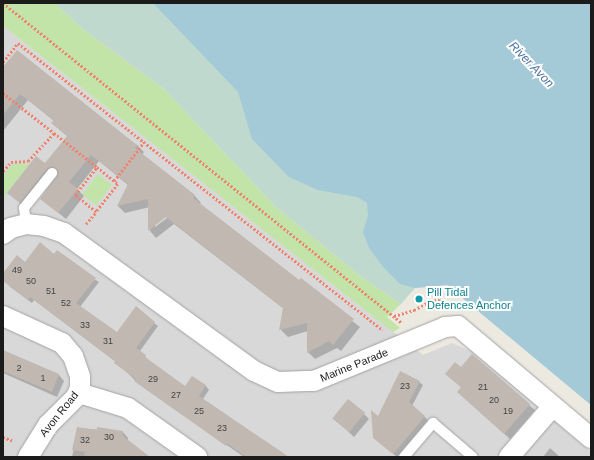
<!DOCTYPE html>
<style>
body{margin:0}
#map{position:relative;width:594px;height:460px;overflow:hidden;background:#ece9e1;font-family:Helvetica,sans-serif}
div>[style]{position:absolute}
[style*='--x']{left:calc(var(--x)*1px);top:calc(var(--y)*1px);width:calc(var(--w)*1px);rotate:calc(var(--a)*1deg)}
.residential>*{inset:0;background:#d9d8d8}
.grass>*{inset:0;background:#c3e4a9;transform-origin:0 0}
.wetland>*{inset:0;background:#bfd9cf}
.water>*{inset:0;background:#a4c9d7}
.shadow>*{inset:0;background:#0003}
.building>*{inset:0;background:#c0b8b1;transform-origin:0 0}
.path>*{height:2.5px;margin-top:-1.25px;transform-origin:0;background:repeating-linear-gradient(90deg,#f0836e 0 2px,transparent 0 4px)}
.roads{filter:drop-shadow(0 0 1px #a2a2a2) drop-shadow(0 0 1px #a2a2a2)}
.service>*{height:10px;margin:-5px;padding:0 5px;transform-origin:5px;border-radius:5px;background:#fff}
.minor>*{height:20px;margin:-10px;padding:0 10px;transform-origin:10px;border-radius:10px;background:#fff}
.dots>*{width:11px;height:11px;translate:-50% -50%;box-sizing:border-box;border:2px solid #fff;border-radius:50%}
span{translate:-50% -50%;white-space:nowrap;text-align:center;line-height:1.15;-webkit-text-stroke:4px #fff;paint-order:stroke}
.number-label{font-size:9px;color:#444240}
.number-label span{-webkit-text-stroke-width:0}
.culture-label{font-size:11px;color:#0d838f}
.left{translate:0 -50%;text-align:left}
.street-label{font-size:11px;color:#1b1b1b}
.water-label{font-size:12px;color:#4f74a3;font-style:italic}
.frame{position:absolute;inset:0;border:4px solid #1b1b1b;pointer-events:none}
</style>
<div id="map">
<div class="residential">
<i style="clip-path:polygon(3px 26px,423px 355px,452px 343px,473px 352px,591px 452px,591px 457px,3px 457px)"></i>
</div>
<div class="grass">
<i style="clip-path:polygon(3px 3px,54px 3px,84px 30px,164px 89px,277px 208px,359px 275px,401px 304px,387px 317px,400px 328px,393px 332px,3px 26px)"></i>
<i style="clip-path:polygon(30px 163px,22px 174px,3px 198px,3px 175px,13px 164px)"></i>
<i style="left:98px;top:174px;width:18px;height:26px;rotate:38deg"></i>
</div>
<div class="wetland">
<i style="clip-path:polygon(54px 3px,348px 3px,591px 405px,447px 285px,415px 288px,401px 304px,359px 275px,277px 208px,164px 89px,84px 30px)"></i>
</div>
<div class="water">
<i style="clip-path:polygon(153px 3px,591px 3px,591px 405px,447px 285px,415px 288px,400px 284px,384px 268px,369px 248px,363px 232px,368px 216px,367px 203px,357px 197px,318px 190px,289px 177px,252px 139px,238px 92px)"></i>
</div>
<div class="shadow">
<i style="clip-path:polygon(evenodd,3px 69px,137px 145px,144px 152px,142px 155px,194px 195px,201px 203px,200px 204px,360px 327px,341px 351px,337px 348px,315px 359px,308px 352px,308px 331px,288px 337px,281px 330px,284px 309px,174px 224px,156px 238px,150px 231px,150px 207px,125px 213px,118px 206px,128px 185px,99px 161px,77px 189px,84px 196px,66px 219px,41px 199px,60px 174px,54px 176px,27px 209px,8px 193px,45px 164px,68px 137px,52px 123px,54px 121px,28px 100px,3px 131px,3px 69px,169px 213px,171px 215px,155px 227px,155px 225px,169px 213px)"></i>
<i style="clip-path:polygon(55px 255px,99px 282px,80px 307px,117px 333px,154px 323px,158px 326px,140px 351px,148px 360px,185px 387px,192px 377px,206px 386px,209px 390px,203px 399px,288px 457px,244px 457px,139px 384px,116px 362px,34px 300px,32px 303px,9px 286px,26px 263px)"></i>
<i style="clip-path:polygon(3px 351px,59px 375px,64px 381px,57px 397px,3px 373px)"></i>
<i style="clip-path:polygon(461px 368px,529px 405px,535px 410px,510px 439px,464px 397px,462px 388px,446px 374px)"></i>
<i style="clip-path:polygon(419px 382px,423px 385px,412px 406px,428px 420px,397px 457px,378px 441px,379px 418px)"></i>
<i style="clip-path:polygon(364px 414px,369px 419px,354px 437px,339px 423px)"></i>
<i style="clip-path:polygon(78px 428px,123px 432px,128px 438px,128px 441px,149px 457px,72px 457px)"></i>
<i style="clip-path:polygon(550px 448px,560px 457px,543px 457px)"></i>
</div>
<div class="building">
<i style="clip-path:polygon(17px 50px,137px 145px,135px 148px,195px 195px,193px 198px,299px 280px,301px 278px,354px 319px,333px 345px,329px 341px,307px 353px,307px 323px,279px 330px,283px 308px,166px 217px,148px 231px,148px 199px,117px 206px,128px 184px,91px 155px,69px 182px,78px 189px,58px 213px,40px 199px,58px 174px,53px 167px,47px 169px,20px 203px,7px 193px,36px 156px,45px 163px,67px 136px,51px 123px,54px 120px,20px 94px,3px 115px,3px 67px)"></i>
<i style="clip-path:polygon(40px 242px,54px 254px,57px 250px,96px 278px,76px 303px,117px 332px,136px 306px,155px 322px,136px 348px,146px 355px,145px 357px,185px 386px,192px 376px,206px 385px,199px 396px,289px 457px,246px 457px,228px 444px,226px 446px,134px 381px,136px 379px,114px 363px,115px 361px,30px 297px,28px 300px,3px 281px,3px 273px,17px 255px,25px 262px)"></i>
<i style="clip-path:polygon(3px 350px,59px 374px,52px 392px,3px 371px)"></i>
<i style="clip-path:polygon(472px 354px,530px 404px,504px 434px,457px 392px,461px 387px,445px 374px,455px 362px,461px 367px)"></i>
<i style="clip-path:polygon(400px 371px,420px 381px,409px 402px,425px 416px,393px 454px,373px 438px,371px 410px,378px 416px)"></i>
<i style="left:348px;top:399px;width:22px;height:25px;rotate:39deg"></i>
<i style="clip-path:polygon(77px 427px,97px 430px,97px 427px,123px 431px,123px 436px,150px 457px,84px 457px,85px 452px,72px 450px)"></i>
</div>
<div class="path">
<i style="--x:3;--y:3;--w:511;--a:38.73"></i>
<i style="--x:3;--y:62;--w:24;--a:-52"></i>
<i style="--x:18;--y:43;--w:464;--a:38.2"></i>
<i style="--x:3;--y:93;--w:65;--a:38.1"></i>
<i style="--x:54;--y:133;--w:55;--a:38.3"></i>
<i style="--x:97;--y:167;--w:27;--a:39"></i>
<i style="--x:118;--y:184;--w:36;--a:128"></i>
<i style="--x:96;--y:212;--w:27;--a:-141"></i>
<i style="--x:75;--y:195;--w:36;--a:-52"></i>
<i style="--x:3;--y:171;--w:12;--a:-48"></i>
<i style="--x:11;--y:162;--w:17;--a:-3"></i>
<i style="--x:28;--y:161;--w:38;--a:-47"></i>
<i style="--x:114;--y:181;--w:49;--a:-52.4"></i>
<i style="--x:86;--y:224;--w:16;--a:-50"></i>
<i style="--x:394;--y:316;--w:21;--a:-17"></i>
<i style="--x:414;--y:310;--w:18;--a:-29"></i>
<i style="--x:430;--y:301;--w:9;--a:-6"></i>
<i style="--x:439;--y:300;--w:15;--a:20"></i>
<i style="--x:3;--y:437;--w:12;--a:20"></i>
</div>
<div class="roads">
<div class="service">
<i style="--x:26;--y:224;--w:16;--a:-97"></i>
<i style="--x:24;--y:208;--w:45;--a:-51.3"></i>
<i style="--x:404;--y:457;--w:45;--a:-49.5"></i>
<i style="--x:433;--y:423;--w:52;--a:40.4"></i>
</div>
<div class="minor">
<i style="--x:3;--y:234;--w:10;--a:-37"></i>
<i style="--x:11;--y:228;--w:16;--a:-15"></i>
<i style="--x:26;--y:224;--w:18;--a:6"></i>
<i style="--x:44;--y:226;--w:21;--a:19"></i>
<i style="--x:64;--y:233;--w:235;--a:36"></i>
<i style="--x:254;--y:371;--w:26;--a:25"></i>
<i style="--x:278;--y:382;--w:36;--a:-2"></i>
<i style="--x:314;--y:381;--w:142;--a:-22.4"></i>
<i style="--x:445;--y:327;--w:13;--a:-4"></i>
<i style="--x:458;--y:326;--w:174;--a:40.1"></i>
<i style="--x:3;--y:316;--w:65;--a:24.6"></i>
<i style="--x:62;--y:343;--w:17;--a:50"></i>
<i style="--x:73;--y:356;--w:21;--a:71"></i>
<i style="--x:80;--y:376;--w:12;--a:90"></i>
<i style="--x:80;--y:388;--w:10;--a:114"></i>
<i style="--x:76;--y:397;--w:40;--a:135"></i>
<i style="--x:48;--y:425;--w:38;--a:122"></i>
<i style="--x:79;--y:393;--w:51;--a:17"></i>
<i style="--x:128;--y:408;--w:85;--a:35.4"></i>
<i style="--x:509;--y:457;--w:67;--a:-49.2"></i>
</div>
</div>
<div class="dots">
<i style="left:419px;top:299px;background:#0f9aa8"></i>
</div>
<div class="number-label">
<span style="left:17px;top:270px">49</span>
<span style="left:31px;top:281px">50</span>
<span style="left:51px;top:291px">51</span>
<span style="left:66px;top:303px">52</span>
<span style="left:85px;top:325px">33</span>
<span style="left:108px;top:341px">31</span>
<span style="left:19px;top:368px">2</span>
<span style="left:43px;top:378px">1</span>
<span style="left:153px;top:379px">29</span>
<span style="left:405px;top:386px">23</span>
<span style="left:483px;top:387px">21</span>
<span style="left:176px;top:395px">27</span>
<span style="left:494px;top:400px">20</span>
<span style="left:199px;top:411px">25</span>
<span style="left:508px;top:411px">19</span>
<span style="left:222px;top:428px">23</span>
<span style="left:109px;top:437px">30</span>
<span style="left:85px;top:440px">32</span>
</div>
<div class="culture-label">
<span class="left" style="left:427px;top:299px">Pill Tidal<br>Defences Anchor</span>
</div>
<div class="street-label">
<span style="left:354px;top:365px;rotate:-22deg">Marine Parade</span>
<span style="left:59px;top:414px;rotate:-51deg">Avon Road</span>
</div>
<div class="water-label">
<span style="left:531px;top:65px;rotate:46deg">River Avon</span>
</div>
<div class="frame"></div>
</div>
